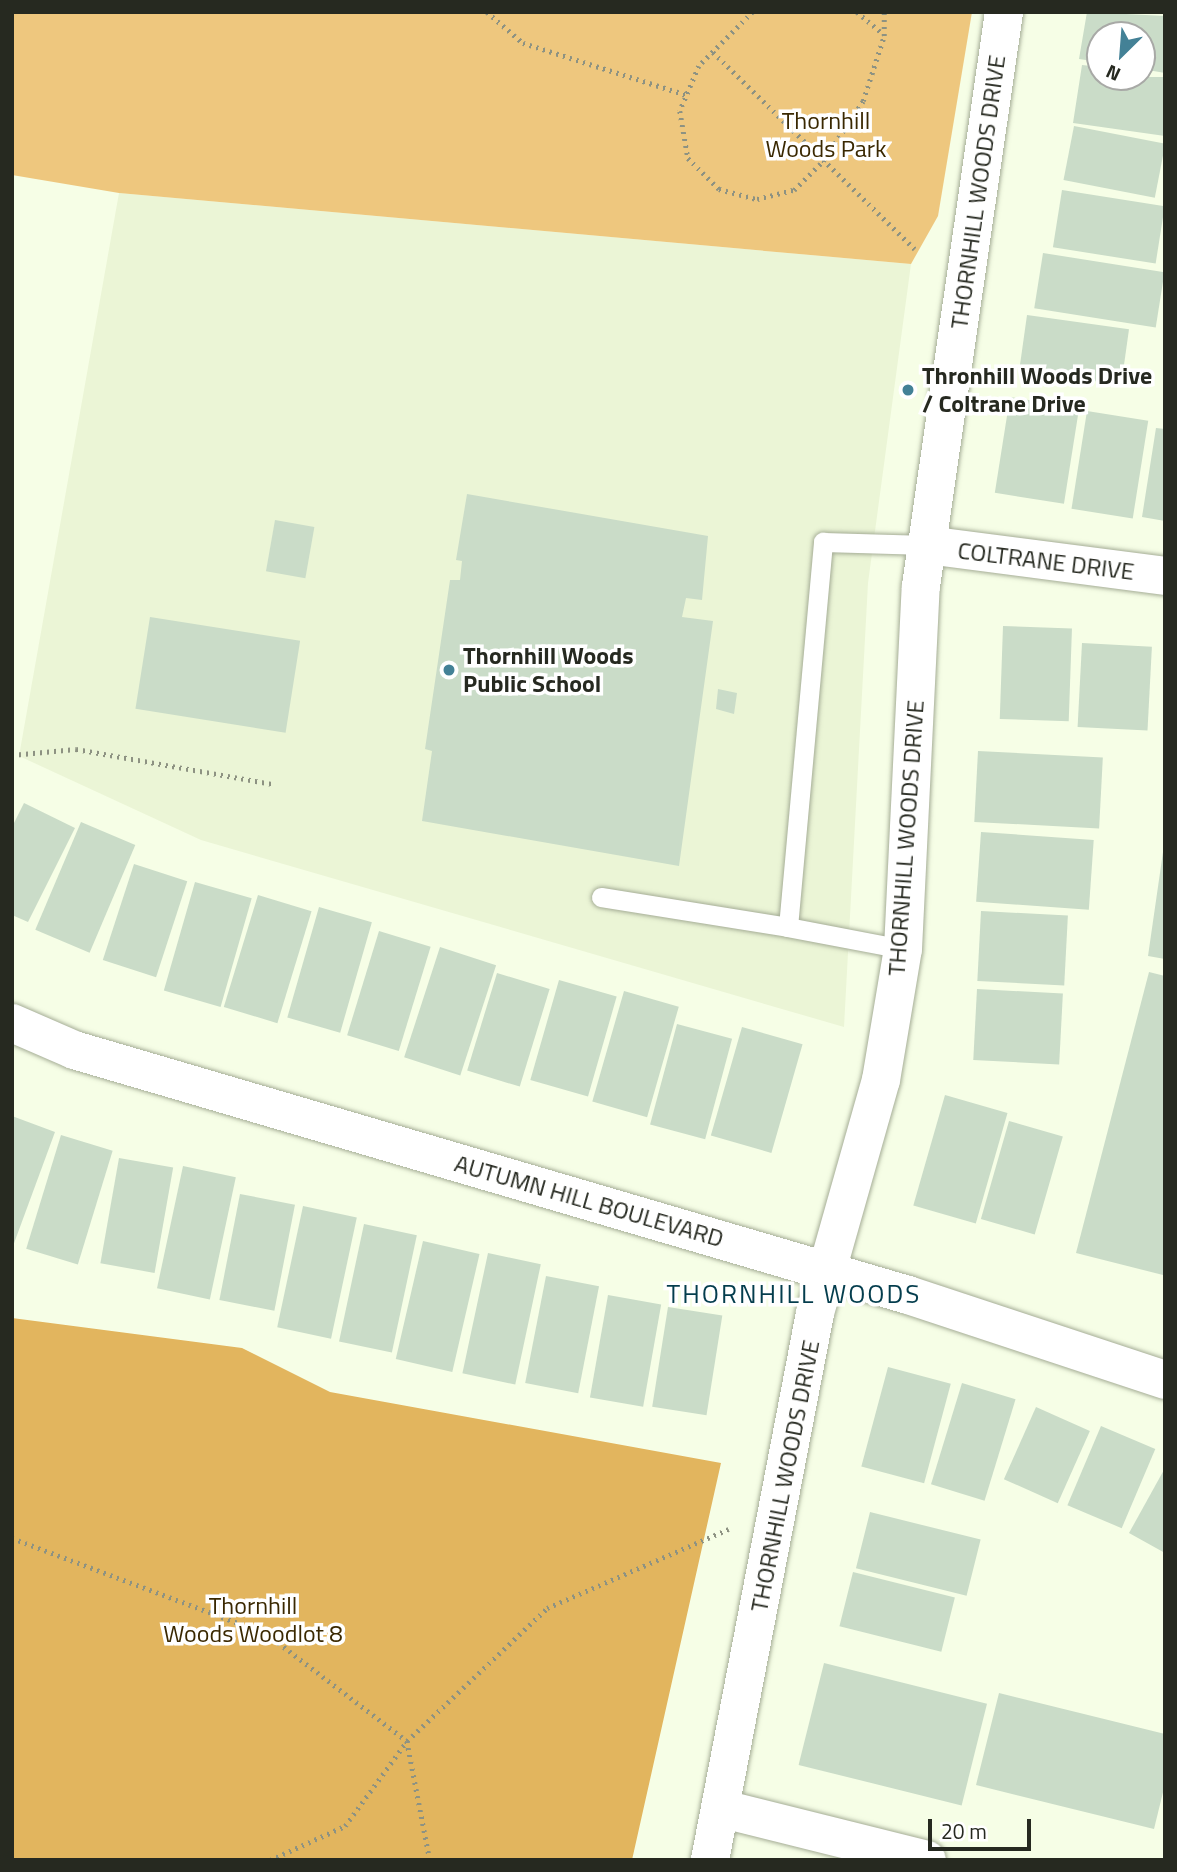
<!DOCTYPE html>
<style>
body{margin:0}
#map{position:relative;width:1177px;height:1872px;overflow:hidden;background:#f6fee6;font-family:"Titillium Web",sans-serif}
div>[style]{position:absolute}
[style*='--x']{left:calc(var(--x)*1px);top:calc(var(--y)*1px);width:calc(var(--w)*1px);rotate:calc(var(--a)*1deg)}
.built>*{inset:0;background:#ebf5d6}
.green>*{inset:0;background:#eec77e}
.forest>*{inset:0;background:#e2b55e}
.building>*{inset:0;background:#cadcc8;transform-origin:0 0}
.path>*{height:4.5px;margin-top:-2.25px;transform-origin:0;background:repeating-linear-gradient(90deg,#8d9282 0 2px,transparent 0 7px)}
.roads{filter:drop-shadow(0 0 2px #a5ad96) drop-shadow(0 0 2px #a5ad96)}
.service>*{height:19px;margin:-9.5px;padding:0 9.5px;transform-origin:9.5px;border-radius:9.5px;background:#fff}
.minor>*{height:38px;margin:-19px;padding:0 19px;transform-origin:19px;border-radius:19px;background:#fff}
.tertiary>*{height:38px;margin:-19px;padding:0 19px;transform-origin:19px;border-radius:19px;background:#fff}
.dots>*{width:19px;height:19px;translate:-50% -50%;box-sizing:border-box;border:4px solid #fff;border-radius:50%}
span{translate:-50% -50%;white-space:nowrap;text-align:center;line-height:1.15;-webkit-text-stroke:7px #fff;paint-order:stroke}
.park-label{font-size:24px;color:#3a2801}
.street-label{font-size:24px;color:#262920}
.poi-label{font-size:24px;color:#262920;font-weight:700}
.left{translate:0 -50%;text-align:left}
.neighbourhood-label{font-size:26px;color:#043d4d;letter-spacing:2px}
.frame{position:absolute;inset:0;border:14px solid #262920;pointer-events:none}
.north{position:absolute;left:1086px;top:21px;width:70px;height:70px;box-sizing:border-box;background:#fff;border:2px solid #a8a9a6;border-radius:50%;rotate:205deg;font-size:19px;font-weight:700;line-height:28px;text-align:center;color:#262920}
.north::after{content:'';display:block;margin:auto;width:24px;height:32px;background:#438196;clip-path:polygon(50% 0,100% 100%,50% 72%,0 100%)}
.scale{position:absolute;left:928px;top:1819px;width:103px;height:32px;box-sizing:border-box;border:4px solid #262920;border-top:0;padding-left:9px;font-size:21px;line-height:24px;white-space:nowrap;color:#262920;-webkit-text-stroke:5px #fff;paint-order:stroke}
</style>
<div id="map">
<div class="built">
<i style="clip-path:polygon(119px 193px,911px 264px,868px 583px,844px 1027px,201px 840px,19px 756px)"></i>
</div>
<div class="green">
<i style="clip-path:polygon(12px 12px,972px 12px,938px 216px,911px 264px,119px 193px,12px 175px)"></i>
</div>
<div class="forest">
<i style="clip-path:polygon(12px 1318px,242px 1348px,330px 1392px,721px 1463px,632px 1860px,12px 1860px)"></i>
</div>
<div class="building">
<i style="clip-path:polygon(1087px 12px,1165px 16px,1165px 73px,1142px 69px,1142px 35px,1100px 35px,1100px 62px,1079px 59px)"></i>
<i style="clip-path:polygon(1082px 65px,1100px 67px,1100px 77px,1165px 77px,1165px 136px,1073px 123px)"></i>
<i style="left:1074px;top:126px;width:93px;height:55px;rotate:11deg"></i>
<i style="left:1062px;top:190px;width:104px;height:58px;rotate:9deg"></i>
<i style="left:1043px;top:253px;width:123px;height:56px;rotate:9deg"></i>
<i style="left:1027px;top:315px;width:103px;height:56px;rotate:8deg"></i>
<i style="left:1010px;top:397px;width:70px;height:97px;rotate:9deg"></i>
<i style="left:1087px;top:411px;width:62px;height:99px;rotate:9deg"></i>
<i style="clip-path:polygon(1156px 428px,1165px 429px,1165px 521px,1142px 517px)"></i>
<i style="clip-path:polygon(467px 494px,708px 536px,702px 600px,686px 598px,682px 617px,713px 621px,679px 866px,422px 821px,432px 751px,425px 749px,450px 580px,460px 580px,462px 561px,456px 560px)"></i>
<i style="left:275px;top:520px;width:40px;height:52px;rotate:10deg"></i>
<i style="left:150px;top:617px;width:152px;height:93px;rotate:9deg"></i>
<i style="left:1003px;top:626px;width:69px;height:93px;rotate:2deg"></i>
<i style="left:1082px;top:643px;width:70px;height:84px;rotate:3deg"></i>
<i style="clip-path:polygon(718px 689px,737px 693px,734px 714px,716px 709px)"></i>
<i style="left:978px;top:751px;width:125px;height:71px;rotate:3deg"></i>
<i style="clip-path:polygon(24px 803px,75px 828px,28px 922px,12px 915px,12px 827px)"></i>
<i style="left:81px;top:822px;width:59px;height:117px;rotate:23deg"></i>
<i style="left:981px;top:832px;width:113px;height:70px;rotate:4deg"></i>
<i style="clip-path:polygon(1163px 852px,1165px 852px,1165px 959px,1148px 956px)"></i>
<i style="left:134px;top:864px;width:56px;height:101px;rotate:18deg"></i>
<i style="left:195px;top:882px;width:59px;height:113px;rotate:16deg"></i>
<i style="left:258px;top:895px;width:56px;height:117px;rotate:17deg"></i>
<i style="left:319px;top:907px;width:55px;height:115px;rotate:16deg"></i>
<i style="left:981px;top:911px;width:87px;height:70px;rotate:3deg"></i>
<i style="left:379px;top:931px;width:54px;height:109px;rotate:17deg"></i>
<i style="left:440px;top:947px;width:59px;height:116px;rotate:18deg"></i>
<i style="clip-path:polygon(1149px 972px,1165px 976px,1163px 1275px,1076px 1253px)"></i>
<i style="left:497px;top:973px;width:55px;height:102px;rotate:17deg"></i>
<i style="left:559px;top:980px;width:60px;height:104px;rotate:16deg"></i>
<i style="left:977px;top:989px;width:86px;height:71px;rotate:3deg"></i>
<i style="left:624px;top:991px;width:57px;height:115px;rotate:16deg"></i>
<i style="left:677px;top:1024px;width:57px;height:104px;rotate:15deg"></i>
<i style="left:742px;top:1027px;width:63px;height:113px;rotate:16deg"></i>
<i style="left:945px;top:1095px;width:65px;height:115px;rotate:16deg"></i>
<i style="clip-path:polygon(12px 1116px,55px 1132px,13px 1246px,12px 1246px)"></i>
<i style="left:1009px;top:1121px;width:56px;height:102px;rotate:16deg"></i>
<i style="left:61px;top:1135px;width:54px;height:119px;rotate:17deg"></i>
<i style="left:119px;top:1158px;width:55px;height:107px;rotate:10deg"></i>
<i style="left:183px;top:1166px;width:54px;height:125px;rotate:12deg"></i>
<i style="left:240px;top:1194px;width:56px;height:108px;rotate:11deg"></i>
<i style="left:303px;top:1206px;width:55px;height:124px;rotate:12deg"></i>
<i style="left:364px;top:1224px;width:54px;height:120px;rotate:12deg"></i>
<i style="left:423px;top:1241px;width:58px;height:121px;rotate:13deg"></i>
<i style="left:488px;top:1253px;width:54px;height:123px;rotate:12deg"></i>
<i style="left:546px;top:1276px;width:54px;height:109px;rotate:11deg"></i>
<i style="left:608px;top:1295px;width:54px;height:104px;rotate:10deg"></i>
<i style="left:668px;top:1307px;width:55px;height:101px;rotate:9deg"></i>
<i style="left:888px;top:1367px;width:65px;height:103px;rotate:15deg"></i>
<i style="left:962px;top:1383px;width:56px;height:106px;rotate:17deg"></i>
<i style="left:1036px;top:1407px;width:59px;height:79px;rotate:24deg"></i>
<i style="left:1101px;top:1426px;width:59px;height:86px;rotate:23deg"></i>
<i style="clip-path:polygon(1165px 1468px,1165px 1553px,1129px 1533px)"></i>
<i style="left:870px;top:1512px;width:114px;height:58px;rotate:14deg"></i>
<i style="left:853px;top:1572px;width:105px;height:56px;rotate:14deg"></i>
<i style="left:824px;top:1663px;width:168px;height:105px;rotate:14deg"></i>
<i style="clip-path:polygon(999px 1693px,1165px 1734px,1165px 1784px,1154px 1829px,976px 1785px)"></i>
</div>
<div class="path">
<i style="--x:487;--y:12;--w:48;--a:40.7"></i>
<i style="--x:523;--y:43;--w:172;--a:17.6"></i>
<i style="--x:753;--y:12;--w:76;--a:135"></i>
<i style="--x:699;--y:66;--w:49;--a:112.9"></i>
<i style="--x:680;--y:111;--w:48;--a:80.3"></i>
<i style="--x:688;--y:158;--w:44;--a:45"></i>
<i style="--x:719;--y:189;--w:39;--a:15"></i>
<i style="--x:757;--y:199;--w:38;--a:-14"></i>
<i style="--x:794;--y:190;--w:41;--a:-45"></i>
<i style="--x:823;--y:161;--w:72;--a:-56.3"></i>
<i style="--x:863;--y:101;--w:68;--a:-72.1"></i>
<i style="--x:884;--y:36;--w:24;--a:-90"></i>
<i style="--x:857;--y:12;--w:35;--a:40"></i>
<i style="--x:713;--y:52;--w:282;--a:44.3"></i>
<i style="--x:12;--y:755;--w:64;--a:-5.4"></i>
<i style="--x:76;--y:749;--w:199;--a:10.1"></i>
<i style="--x:12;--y:1538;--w:272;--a:20.6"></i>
<i style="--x:267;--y:1634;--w:176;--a:37.4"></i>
<i style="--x:407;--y:1741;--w:121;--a:79.1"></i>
<i style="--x:270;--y:1860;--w:82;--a:-24.4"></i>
<i style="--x:345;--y:1826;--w:105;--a:-53.9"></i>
<i style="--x:407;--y:1741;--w:193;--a:-43.5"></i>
<i style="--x:547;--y:1608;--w:198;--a:-23.5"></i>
</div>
<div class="roads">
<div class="service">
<i style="--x:601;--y:897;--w:189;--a:9.1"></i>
<i style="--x:903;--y:949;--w:117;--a:-169.2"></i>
<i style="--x:788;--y:927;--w:387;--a:-84.8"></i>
<i style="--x:823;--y:542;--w:104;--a:1.7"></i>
</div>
<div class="minor">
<i style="--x:927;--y:545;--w:240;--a:7.4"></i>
<i style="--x:723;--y:1809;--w:210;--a:14"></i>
</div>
<div class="tertiary">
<i style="--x:12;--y:1023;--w:68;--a:23.5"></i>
<i style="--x:74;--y:1050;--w:869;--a:16.37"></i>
<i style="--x:908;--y:1295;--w:271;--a:18.3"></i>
<i style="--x:710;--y:1860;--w:557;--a:-79.13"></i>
<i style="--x:815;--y:1313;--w:242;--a:-74.2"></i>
<i style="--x:881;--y:1080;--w:133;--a:-80.5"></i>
<i style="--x:903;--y:949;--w:363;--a:-87.2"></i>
<i style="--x:921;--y:586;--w:580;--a:-81.77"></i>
</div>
</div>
<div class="dots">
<i style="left:908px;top:390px;background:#438196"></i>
<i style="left:449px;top:670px;background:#438196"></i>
</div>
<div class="park-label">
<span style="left:826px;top:135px">Thornhill<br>Woods Park</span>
<span style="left:253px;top:1620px">Thornhill<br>Woods Woodlot 8</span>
</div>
<div class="street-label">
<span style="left:978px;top:192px;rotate:-82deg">THORNHILL WOODS DRIVE</span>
<span style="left:1046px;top:561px;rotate:7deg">COLTRANE DRIVE</span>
<span style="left:906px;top:838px;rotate:-86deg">THORNHILL WOODS DRIVE</span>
<span style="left:589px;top:1201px;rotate:16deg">AUTUMN HILL BOULEVARD</span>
<span style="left:785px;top:1476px;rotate:-79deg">THORNHILL WOODS DRIVE</span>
</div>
<div class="poi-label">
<span class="left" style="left:922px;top:390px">Thronhill Woods Drive<br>/ Coltrane Drive</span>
<span class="left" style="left:463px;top:670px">Thornhill Woods<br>Public School</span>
</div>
<div class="neighbourhood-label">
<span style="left:794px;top:1294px">THORNHILL WOODS</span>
</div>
<div class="frame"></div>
<div class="north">N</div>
<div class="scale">20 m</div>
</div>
